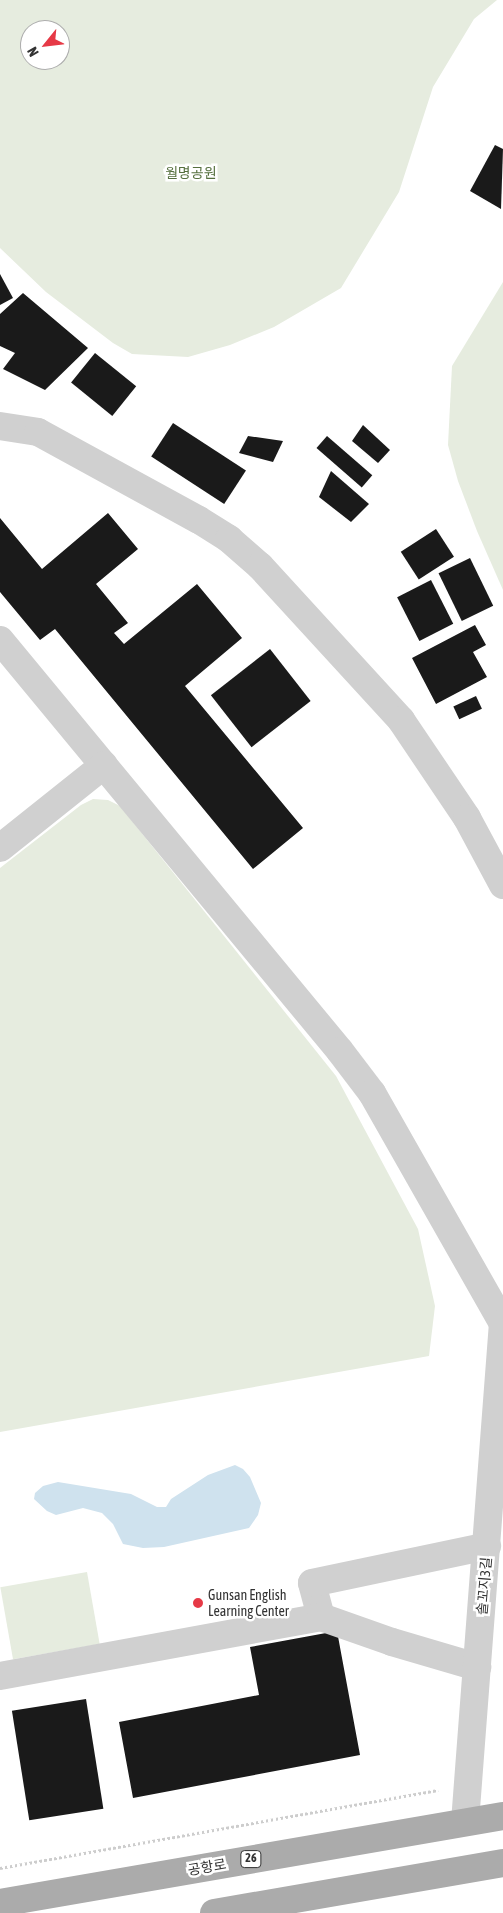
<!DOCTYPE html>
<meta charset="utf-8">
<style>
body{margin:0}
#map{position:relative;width:503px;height:1913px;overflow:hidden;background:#fff;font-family:"Asap Condensed","Noto Sans KR",sans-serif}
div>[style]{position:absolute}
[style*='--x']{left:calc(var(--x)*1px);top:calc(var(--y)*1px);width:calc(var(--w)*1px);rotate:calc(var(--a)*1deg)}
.green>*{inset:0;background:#e6ecdf;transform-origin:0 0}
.water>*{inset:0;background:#cfe2ee}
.building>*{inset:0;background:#1a1a1a;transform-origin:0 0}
.path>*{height:3px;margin-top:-1.5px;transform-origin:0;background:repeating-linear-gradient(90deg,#cdcdcd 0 2.5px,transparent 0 5px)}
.minor>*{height:28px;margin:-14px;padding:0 14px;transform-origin:14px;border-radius:14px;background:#d0d0d0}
.major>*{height:28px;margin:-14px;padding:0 14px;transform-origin:14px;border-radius:14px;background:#ababab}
.dots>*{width:14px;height:14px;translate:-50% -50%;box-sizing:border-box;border:2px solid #fff;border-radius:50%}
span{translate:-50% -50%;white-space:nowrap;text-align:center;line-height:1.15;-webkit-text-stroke:5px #fff;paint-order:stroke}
.shield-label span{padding:1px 4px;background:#fff;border:1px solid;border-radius:4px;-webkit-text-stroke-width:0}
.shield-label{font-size:12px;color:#333;font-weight:700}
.park-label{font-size:14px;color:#56703f}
.street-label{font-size:14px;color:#333}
.poi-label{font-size:14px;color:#333}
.left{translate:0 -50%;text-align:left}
.north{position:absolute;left:20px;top:20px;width:50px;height:50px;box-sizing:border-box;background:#fff;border:1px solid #adadad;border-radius:50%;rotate:241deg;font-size:14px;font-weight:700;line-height:20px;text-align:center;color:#333}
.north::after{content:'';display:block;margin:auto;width:18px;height:22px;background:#e63946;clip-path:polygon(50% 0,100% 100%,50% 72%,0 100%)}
</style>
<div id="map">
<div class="green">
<i style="clip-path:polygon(evenodd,0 0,497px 0,474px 19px,433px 87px,399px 192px,341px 288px,274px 327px,230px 345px,188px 357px,132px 354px,113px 343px,46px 292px,0 248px,0 0,30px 30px,60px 30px,60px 60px,30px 60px,30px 30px)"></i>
<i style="clip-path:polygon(503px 282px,503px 590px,477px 531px,458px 481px,448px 445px,452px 366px)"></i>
<i style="clip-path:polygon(93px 799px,108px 800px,120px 806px,336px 1076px,418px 1229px,435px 1306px,429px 1356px,0 1432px,0 868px,81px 805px)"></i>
<i style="left:87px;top:1572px;width:73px;height:88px;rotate:80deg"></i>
</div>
<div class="water">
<i style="clip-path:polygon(235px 1465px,243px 1469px,250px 1477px,261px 1503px,258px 1515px,249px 1528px,164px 1547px,143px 1548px,123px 1544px,113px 1524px,102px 1513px,83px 1508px,56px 1515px,47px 1511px,34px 1499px,35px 1493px,43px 1486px,58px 1482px,131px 1494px,157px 1507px,166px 1507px,171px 1499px,208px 1475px)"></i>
</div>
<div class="building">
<i style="clip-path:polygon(495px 145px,503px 149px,501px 209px,470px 191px)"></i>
<i style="clip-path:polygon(0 274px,13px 298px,0 305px)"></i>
<i style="clip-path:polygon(23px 293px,88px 348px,45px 390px,3px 369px,15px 353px,0 346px,0 314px)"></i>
<i style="left:95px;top:353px;width:53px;height:38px;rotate:39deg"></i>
<i style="left:173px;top:423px;width:87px;height:40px;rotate:33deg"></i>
<i style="clip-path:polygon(363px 425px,390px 450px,378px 463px,352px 441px)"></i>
<i style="clip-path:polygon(248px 436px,283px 441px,273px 462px,239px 453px)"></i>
<i style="left:327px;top:436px;width:60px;height:16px;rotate:41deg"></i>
<i style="clip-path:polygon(331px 471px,369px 504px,351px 522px,319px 497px)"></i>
<i style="clip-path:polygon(108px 513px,138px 549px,96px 584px,128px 623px,114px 633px,124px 644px,197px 584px,242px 638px,185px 686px,303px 828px,253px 869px,55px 629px,40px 640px,0 592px,0 518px,42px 569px)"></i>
<i style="left:436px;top:529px;width:33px;height:42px;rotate:57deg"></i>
<i style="left:470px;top:558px;width:53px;height:35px;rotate:64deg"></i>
<i style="left:431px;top:580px;width:49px;height:38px;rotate:63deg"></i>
<i style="clip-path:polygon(475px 625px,486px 645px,473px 652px,487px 677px,436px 704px,412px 658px)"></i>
<i style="left:270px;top:649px;width:66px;height:75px;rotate:52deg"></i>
<i style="left:476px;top:696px;width:14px;height:25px;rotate:65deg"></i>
<i style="clip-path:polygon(337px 1631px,360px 1755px,133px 1798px,119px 1722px,259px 1695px,250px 1647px)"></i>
<i style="left:86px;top:1699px;width:111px;height:75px;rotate:81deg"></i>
</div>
<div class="path">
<i style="--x:0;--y:1868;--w:445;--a:-10.1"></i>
</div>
<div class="minor">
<i style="--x:0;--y:426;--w:38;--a:9"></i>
<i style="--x:38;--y:432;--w:183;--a:28.7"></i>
<i style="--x:199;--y:520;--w:36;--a:32"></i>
<i style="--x:229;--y:539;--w:41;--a:41.1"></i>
<i style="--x:260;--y:566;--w:209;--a:47.5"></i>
<i style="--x:401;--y:720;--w:118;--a:56"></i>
<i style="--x:467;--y:818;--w:76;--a:61.8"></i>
<i style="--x:0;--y:640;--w:533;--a:50.4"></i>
<i style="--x:340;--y:1051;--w:53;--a:52.7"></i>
<i style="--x:372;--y:1093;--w:266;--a:60.4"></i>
<i style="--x:0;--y:848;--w:133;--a:-38.6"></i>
<i style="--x:321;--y:1617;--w:35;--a:-105"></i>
<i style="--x:312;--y:1583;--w:179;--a:-11.9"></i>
<i style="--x:0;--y:1676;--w:326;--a:-10.4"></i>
<i style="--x:321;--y:1617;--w:75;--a:19.4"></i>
<i style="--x:392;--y:1642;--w:89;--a:16.4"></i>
<i style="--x:465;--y:1822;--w:501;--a:-85.65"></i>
</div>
<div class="major">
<i style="--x:0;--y:1903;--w:510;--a:-9.81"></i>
<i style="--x:214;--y:1913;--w:293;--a:-9.8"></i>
</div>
<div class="dots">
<i style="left:198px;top:1603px;background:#e63946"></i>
</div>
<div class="shield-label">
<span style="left:251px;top:1859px">26</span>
</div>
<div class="park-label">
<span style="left:191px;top:173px">월명공원</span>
</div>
<div class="street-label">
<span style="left:484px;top:1586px;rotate:-85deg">솔꼬지3길</span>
<span style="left:207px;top:1867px;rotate:-10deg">공항로</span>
</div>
<div class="poi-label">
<span class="left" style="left:208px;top:1603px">Gunsan English<br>Learning Center</span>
</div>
<div class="north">N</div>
</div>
